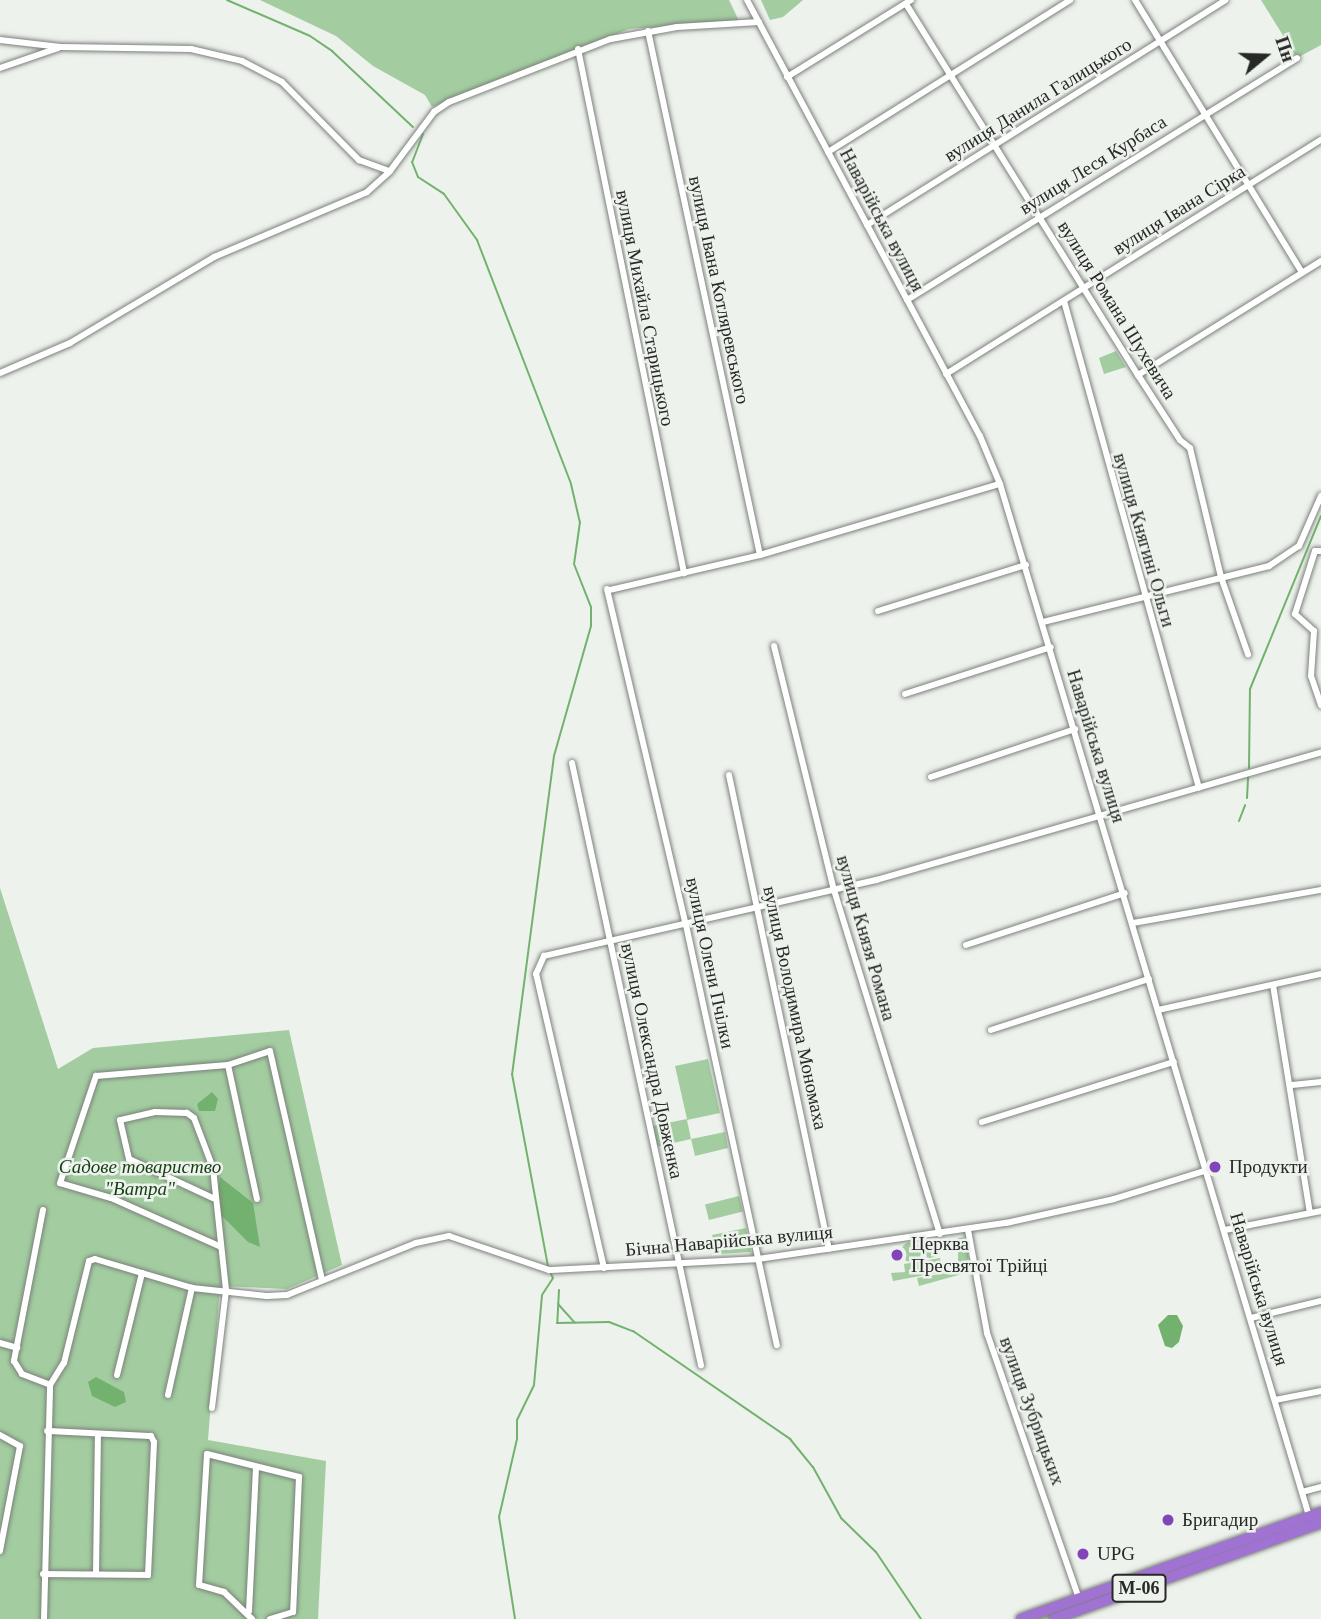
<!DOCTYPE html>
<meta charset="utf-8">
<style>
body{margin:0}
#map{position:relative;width:1321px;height:1619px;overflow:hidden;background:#edf2ec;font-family:Georgia,serif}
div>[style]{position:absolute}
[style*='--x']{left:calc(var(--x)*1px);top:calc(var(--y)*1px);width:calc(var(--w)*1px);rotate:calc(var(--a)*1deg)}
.green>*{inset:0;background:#a3cda0;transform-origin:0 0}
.round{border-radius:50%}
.water>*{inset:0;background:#73b26e}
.stream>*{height:2px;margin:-1px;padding:0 1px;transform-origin:1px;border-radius:1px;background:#73b26e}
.roads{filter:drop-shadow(0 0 2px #7c817c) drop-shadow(0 0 2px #7c817c)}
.minor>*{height:6px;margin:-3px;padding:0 3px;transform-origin:3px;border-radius:3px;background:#fff}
.highway>*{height:10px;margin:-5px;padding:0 5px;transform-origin:5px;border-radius:5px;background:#a072d1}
.dots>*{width:19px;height:19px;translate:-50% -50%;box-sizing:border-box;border:4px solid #edf2ec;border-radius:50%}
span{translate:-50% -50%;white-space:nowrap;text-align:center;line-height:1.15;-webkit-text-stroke:5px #edf2ec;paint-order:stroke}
.shield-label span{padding:2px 5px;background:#edf2ec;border:2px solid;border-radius:5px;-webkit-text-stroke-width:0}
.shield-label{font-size:18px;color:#272927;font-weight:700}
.street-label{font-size:19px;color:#272927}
.park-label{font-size:19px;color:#133f12;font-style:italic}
.poi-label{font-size:19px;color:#272927}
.left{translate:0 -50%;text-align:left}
.north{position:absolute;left:1230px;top:21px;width:70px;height:70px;-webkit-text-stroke:5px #edf2ec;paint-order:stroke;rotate:71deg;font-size:19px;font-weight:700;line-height:28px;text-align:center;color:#272927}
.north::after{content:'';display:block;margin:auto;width:24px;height:32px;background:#272927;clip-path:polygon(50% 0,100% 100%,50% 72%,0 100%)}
</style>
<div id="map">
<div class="green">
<i style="clip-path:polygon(260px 0,729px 0,739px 21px,629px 29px,432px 107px,425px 95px,373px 66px,336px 36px)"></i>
<i style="clip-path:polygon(761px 0,803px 0,783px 17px,770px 20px)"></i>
<i style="clip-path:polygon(1261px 0,1321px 0,1321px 45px,1297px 58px)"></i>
<i style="clip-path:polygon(1116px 351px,1126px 367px,1104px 374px,1099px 358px)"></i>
<i style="clip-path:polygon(0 888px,58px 1069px,93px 1048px,289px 1030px,342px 1265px,287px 1289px,220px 1286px,208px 1440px,326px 1461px,318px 1619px,0 1619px)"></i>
<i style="clip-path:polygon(708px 1059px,720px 1113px,687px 1120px,691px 1139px,725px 1132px,728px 1148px,695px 1156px,691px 1139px,656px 1147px,652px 1126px,687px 1119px,675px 1066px)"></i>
<i style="left:739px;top:1196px;width:16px;height:35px;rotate:76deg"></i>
<i style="clip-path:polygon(746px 1228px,751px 1252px,717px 1254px,712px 1235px)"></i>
<i style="clip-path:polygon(967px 1237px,969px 1272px,919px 1286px,917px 1278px,958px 1271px,958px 1238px)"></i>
<i class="round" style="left:921px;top:1240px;width:18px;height:18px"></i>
<i class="round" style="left:901px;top:1242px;width:20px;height:20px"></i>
<i style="clip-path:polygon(940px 1258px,942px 1272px,893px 1281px,891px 1273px,905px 1272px,904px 1264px)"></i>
<i style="clip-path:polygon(1177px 1568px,1046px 1619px,1035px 1619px)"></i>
</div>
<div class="water">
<i style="clip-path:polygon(212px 1092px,218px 1099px,215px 1111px,199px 1111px,197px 1104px)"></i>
<i style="clip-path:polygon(220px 1177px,253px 1203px,260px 1247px,248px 1242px,222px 1216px,216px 1205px)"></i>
<i style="clip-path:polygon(1168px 1315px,1177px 1315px,1183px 1326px,1179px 1342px,1172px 1348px,1165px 1346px,1158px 1325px)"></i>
<i style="clip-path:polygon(96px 1377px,124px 1392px,126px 1402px,115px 1407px,92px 1396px,88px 1382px)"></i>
</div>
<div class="stream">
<i style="--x:227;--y:0;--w:90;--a:23.4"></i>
<i style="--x:310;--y:36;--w:27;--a:34"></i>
<i style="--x:332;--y:51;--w:111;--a:43.2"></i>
<i style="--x:423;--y:134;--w:30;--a:111"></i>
<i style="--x:412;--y:162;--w:16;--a:68"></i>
<i style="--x:418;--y:177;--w:31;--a:33"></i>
<i style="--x:444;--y:194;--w:57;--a:54.3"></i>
<i style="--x:477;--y:240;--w:261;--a:68.9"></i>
<i style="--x:571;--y:484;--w:39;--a:77"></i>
<i style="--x:580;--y:522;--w:42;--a:98.1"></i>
<i style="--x:574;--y:564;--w:46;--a:68.4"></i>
<i style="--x:591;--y:607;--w:19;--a:90"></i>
<i style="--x:591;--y:626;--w:135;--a:105.9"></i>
<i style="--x:554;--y:756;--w:321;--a:97.5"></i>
<i style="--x:512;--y:1074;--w:195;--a:79.4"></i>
<i style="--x:1249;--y:768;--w:79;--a:-89.3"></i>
<i style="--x:1250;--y:689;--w:187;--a:-67.7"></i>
<i style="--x:1247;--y:798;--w:22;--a:-87"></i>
<i style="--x:1239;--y:821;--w:17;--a:-69"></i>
<i style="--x:559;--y:1290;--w:33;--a:93"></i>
<i style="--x:557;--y:1323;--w:52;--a:-1.1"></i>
<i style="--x:609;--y:1322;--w:26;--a:21"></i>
<i style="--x:633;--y:1331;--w:191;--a:34.5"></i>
<i style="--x:790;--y:1439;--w:36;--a:51"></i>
<i style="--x:813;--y:1467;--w:58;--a:61.2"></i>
<i style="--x:841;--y:1518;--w:49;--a:44.2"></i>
<i style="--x:876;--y:1552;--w:81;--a:56.1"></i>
<i style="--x:558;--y:1304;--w:25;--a:48"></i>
<i style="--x:515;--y:1619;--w:103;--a:-98.9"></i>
<i style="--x:499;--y:1517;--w:80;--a:-77"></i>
<i style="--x:517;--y:1439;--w:19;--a:-90"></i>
<i style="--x:517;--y:1420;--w:39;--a:-64"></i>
<i style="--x:534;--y:1385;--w:90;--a:-84.9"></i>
<i style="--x:542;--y:1295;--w:20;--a:-57"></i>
<i style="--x:553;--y:1278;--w:7;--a:-117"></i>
</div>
<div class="roads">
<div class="minor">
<i style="--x:747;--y:0;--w:494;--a:61.9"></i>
<i style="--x:980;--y:436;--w:52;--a:67.4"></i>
<i style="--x:1000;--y:484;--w:1077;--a:73.33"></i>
<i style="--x:1135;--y:0;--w:319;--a:58.5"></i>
<i style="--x:906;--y:4;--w:438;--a:58"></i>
<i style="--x:1138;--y:375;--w:77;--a:57.1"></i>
<i style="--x:1180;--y:440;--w:13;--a:39"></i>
<i style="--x:1190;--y:448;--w:133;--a:76.5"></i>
<i style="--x:1221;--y:577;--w:82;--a:70.7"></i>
<i style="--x:648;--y:31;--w:536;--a:77.94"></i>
<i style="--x:0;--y:40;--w:61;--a:6.5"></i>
<i style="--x:61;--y:47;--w:130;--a:0.9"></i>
<i style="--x:191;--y:49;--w:52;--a:13.2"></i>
<i style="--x:242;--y:61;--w:45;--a:27.7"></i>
<i style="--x:282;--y:82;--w:110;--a:45.4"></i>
<i style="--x:359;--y:160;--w:32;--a:20"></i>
<i style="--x:578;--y:49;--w:535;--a:78.56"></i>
<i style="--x:0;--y:68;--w:61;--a:-19"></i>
<i style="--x:787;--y:77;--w:146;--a:-31.8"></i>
<i style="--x:828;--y:152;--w:286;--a:-32.1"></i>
<i style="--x:867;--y:225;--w:423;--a:-32.1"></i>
<i style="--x:907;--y:300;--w:459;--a:-31.8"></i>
<i style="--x:1064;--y:301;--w:505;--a:74.51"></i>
<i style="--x:0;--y:373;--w:76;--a:-23.2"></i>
<i style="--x:70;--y:343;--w:168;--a:-30.8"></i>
<i style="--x:214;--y:257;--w:166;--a:-23"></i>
<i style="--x:367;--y:192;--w:31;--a:-42"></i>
<i style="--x:390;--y:171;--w:74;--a:-53.3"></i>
<i style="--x:434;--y:112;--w:18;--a:-34"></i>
<i style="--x:449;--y:102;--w:174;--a:-21.3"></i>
<i style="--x:611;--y:39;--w:67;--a:-10.3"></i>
<i style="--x:677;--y:27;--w:82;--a:-3.5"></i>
<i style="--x:946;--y:374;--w:442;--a:-32"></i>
<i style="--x:1138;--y:375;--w:216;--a:-31.9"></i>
<i style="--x:1321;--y:551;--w:6;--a:180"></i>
<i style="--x:1315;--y:551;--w:66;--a:107.6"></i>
<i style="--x:1295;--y:614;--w:25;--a:42"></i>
<i style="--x:1314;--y:631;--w:45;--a:93.8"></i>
<i style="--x:1311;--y:676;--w:31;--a:71"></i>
<i style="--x:607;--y:589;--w:345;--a:76.8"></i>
<i style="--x:686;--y:925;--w:430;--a:77.8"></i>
<i style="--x:610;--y:590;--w:154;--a:-13.1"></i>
<i style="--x:760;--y:555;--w:250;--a:-16.5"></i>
<i style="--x:878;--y:611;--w:155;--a:-17.3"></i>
<i style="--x:1043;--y:622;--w:233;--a:-13.9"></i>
<i style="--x:1269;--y:566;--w:36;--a:-34"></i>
<i style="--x:1299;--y:546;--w:55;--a:-66.3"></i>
<i style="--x:774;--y:646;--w:251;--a:76.2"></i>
<i style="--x:834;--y:890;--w:360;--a:72.9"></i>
<i style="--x:905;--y:694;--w:153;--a:-17.8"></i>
<i style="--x:572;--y:763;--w:616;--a:77.91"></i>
<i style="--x:729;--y:775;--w:484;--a:78.1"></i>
<i style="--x:931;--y:777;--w:152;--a:-18.4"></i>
<i style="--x:1133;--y:923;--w:191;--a:-10"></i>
<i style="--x:966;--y:945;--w:167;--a:-18.1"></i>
<i style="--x:1273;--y:985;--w:231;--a:80.8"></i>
<i style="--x:1158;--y:1010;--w:167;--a:-12.5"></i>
<i style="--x:991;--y:1030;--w:166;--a:-17.9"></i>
<i style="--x:228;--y:1065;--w:137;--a:77.8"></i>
<i style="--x:1292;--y:1085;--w:29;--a:-6"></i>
<i style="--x:982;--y:1122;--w:201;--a:-17.4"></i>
<i style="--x:43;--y:1210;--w:154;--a:100.9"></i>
<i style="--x:14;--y:1361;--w:15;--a:58"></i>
<i style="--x:22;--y:1374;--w:30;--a:21"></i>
<i style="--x:968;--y:1230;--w:105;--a:79.5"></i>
<i style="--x:987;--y:1333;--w:281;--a:70.9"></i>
<i style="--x:1225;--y:1230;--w:98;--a:-11.2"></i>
<i style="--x:219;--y:1246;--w:118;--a:-156"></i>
<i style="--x:111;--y:1198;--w:53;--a:-163.6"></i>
<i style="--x:60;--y:1183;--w:113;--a:-71.4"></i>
<i style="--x:96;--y:1076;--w:132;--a:-4.8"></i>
<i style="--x:228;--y:1065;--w:44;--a:-18.4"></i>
<i style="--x:270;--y:1051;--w:234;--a:77.2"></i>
<i style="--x:604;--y:1268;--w:302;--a:-103"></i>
<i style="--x:536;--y:974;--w:20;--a:-66"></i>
<i style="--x:544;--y:956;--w:341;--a:-12.9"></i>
<i style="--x:876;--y:880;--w:463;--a:-16"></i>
<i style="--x:1251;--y:1318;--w:72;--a:-13.7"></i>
<i style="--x:0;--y:1343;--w:18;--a:16"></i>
<i style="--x:117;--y:1375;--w:105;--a:-76.2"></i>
<i style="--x:168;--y:1395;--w:110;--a:-77.4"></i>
<i style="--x:1275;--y:1400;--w:47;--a:-11.1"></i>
<i style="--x:212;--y:1408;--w:119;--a:-83.2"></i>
<i style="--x:226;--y:1290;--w:123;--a:-96.1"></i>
<i style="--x:213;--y:1168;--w:53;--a:-110.8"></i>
<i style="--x:194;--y:1118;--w:9;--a:-144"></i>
<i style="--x:187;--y:1113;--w:32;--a:-178"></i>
<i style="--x:155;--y:1112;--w:36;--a:167"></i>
<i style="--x:120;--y:1120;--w:40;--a:77"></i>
<i style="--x:129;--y:1159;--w:93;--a:24.9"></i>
<i style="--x:0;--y:1435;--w:23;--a:29"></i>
<i style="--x:20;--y:1446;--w:107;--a:100.8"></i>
<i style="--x:1302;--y:1492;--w:20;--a:-15"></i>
<i style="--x:43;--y:1574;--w:105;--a:0.5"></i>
<i style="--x:148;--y:1575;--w:133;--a:-87.4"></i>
<i style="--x:154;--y:1442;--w:7;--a:-117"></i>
<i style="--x:151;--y:1436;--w:104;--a:-177.2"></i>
<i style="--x:96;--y:1574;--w:140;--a:-89.2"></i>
<i style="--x:249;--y:1611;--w:142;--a:-87.2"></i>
<i style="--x:44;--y:1619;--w:234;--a:-88.5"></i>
<i style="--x:50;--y:1385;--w:26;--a:-58"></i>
<i style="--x:64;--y:1363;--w:105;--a:-76.2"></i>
<i style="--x:89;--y:1261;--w:6;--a:-18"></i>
<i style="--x:95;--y:1259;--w:101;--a:16.6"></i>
<i style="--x:192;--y:1288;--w:75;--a:6.1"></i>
<i style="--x:267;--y:1296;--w:20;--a:-3"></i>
<i style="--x:287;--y:1295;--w:139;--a:-22"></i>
<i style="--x:416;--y:1243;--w:34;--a:-12"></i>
<i style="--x:449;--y:1236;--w:106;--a:18.8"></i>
<i style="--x:549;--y:1270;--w:209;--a:-3"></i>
<i style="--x:758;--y:1259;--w:251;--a:-8.3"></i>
<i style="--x:1006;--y:1223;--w:111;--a:-12.5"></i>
<i style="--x:1114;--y:1199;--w:97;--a:-17.3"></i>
<i style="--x:252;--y:1619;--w:39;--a:-136"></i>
<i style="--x:224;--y:1592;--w:26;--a:-164"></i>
<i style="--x:199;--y:1585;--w:131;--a:-86.5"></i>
<i style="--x:207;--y:1454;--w:95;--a:14"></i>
<i style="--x:299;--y:1477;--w:135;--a:92.5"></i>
<i style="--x:293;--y:1612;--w:24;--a:163"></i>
</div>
<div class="highway">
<i style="--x:1021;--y:1619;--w:319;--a:-19.6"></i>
<i style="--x:1054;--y:1619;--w:284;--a:-19.8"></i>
</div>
</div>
<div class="dots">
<i style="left:1215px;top:1167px;background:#8144b9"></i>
<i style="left:897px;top:1255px;background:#8144b9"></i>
<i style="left:1168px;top:1520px;background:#8144b9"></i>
<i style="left:1083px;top:1554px;background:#8144b9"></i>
</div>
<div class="shield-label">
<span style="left:1139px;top:1588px">М-06</span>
</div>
<div class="street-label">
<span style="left:1038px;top:100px;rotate:-32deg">вулиця Данила Галицького</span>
<span style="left:1093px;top:165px;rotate:-32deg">вулиця Леся Курбаса</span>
<span style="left:1179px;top:210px;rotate:-32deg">вулиця Івана Сірка</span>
<span style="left:882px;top:220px;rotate:62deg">Наварійська вулиця</span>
<span style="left:719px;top:290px;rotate:78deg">вулиця Івана Котляревського</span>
<span style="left:645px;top:308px;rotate:79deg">вулиця Михайла Старицького</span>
<span style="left:1117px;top:310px;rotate:58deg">вулиця Романа Шухевича</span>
<span style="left:1144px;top:540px;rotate:74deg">вулиця Княгині Ольги</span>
<span style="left:1096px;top:746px;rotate:73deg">Наварійська вулиця</span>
<span style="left:866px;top:938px;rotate:74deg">вулиця Князя Романа</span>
<span style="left:710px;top:963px;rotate:78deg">вулиця Олени Пчілки</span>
<span style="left:795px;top:1008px;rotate:78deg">вулиця Володимира Мономаха</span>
<span style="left:652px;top:1061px;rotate:78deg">вулиця Олександра Довженка</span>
<span style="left:729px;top:1241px;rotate:-5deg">Бічна Наварійська вулиця</span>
<span style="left:1259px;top:1289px;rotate:73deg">Наварійська вулиця</span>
<span style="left:1032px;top:1411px;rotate:70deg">вулиця Зубрицьких</span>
</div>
<div class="park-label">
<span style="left:140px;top:1178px">Садове товариство<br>"Ватра"</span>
</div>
<div class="poi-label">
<span class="left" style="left:1229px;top:1167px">Продукти</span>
<span class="left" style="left:911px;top:1255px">Церква<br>Пресвятої Трійці</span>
<span class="left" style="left:1182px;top:1520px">Бригадир</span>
<span class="left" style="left:1097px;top:1554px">UPG</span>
</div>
<div class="north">Пн</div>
</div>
